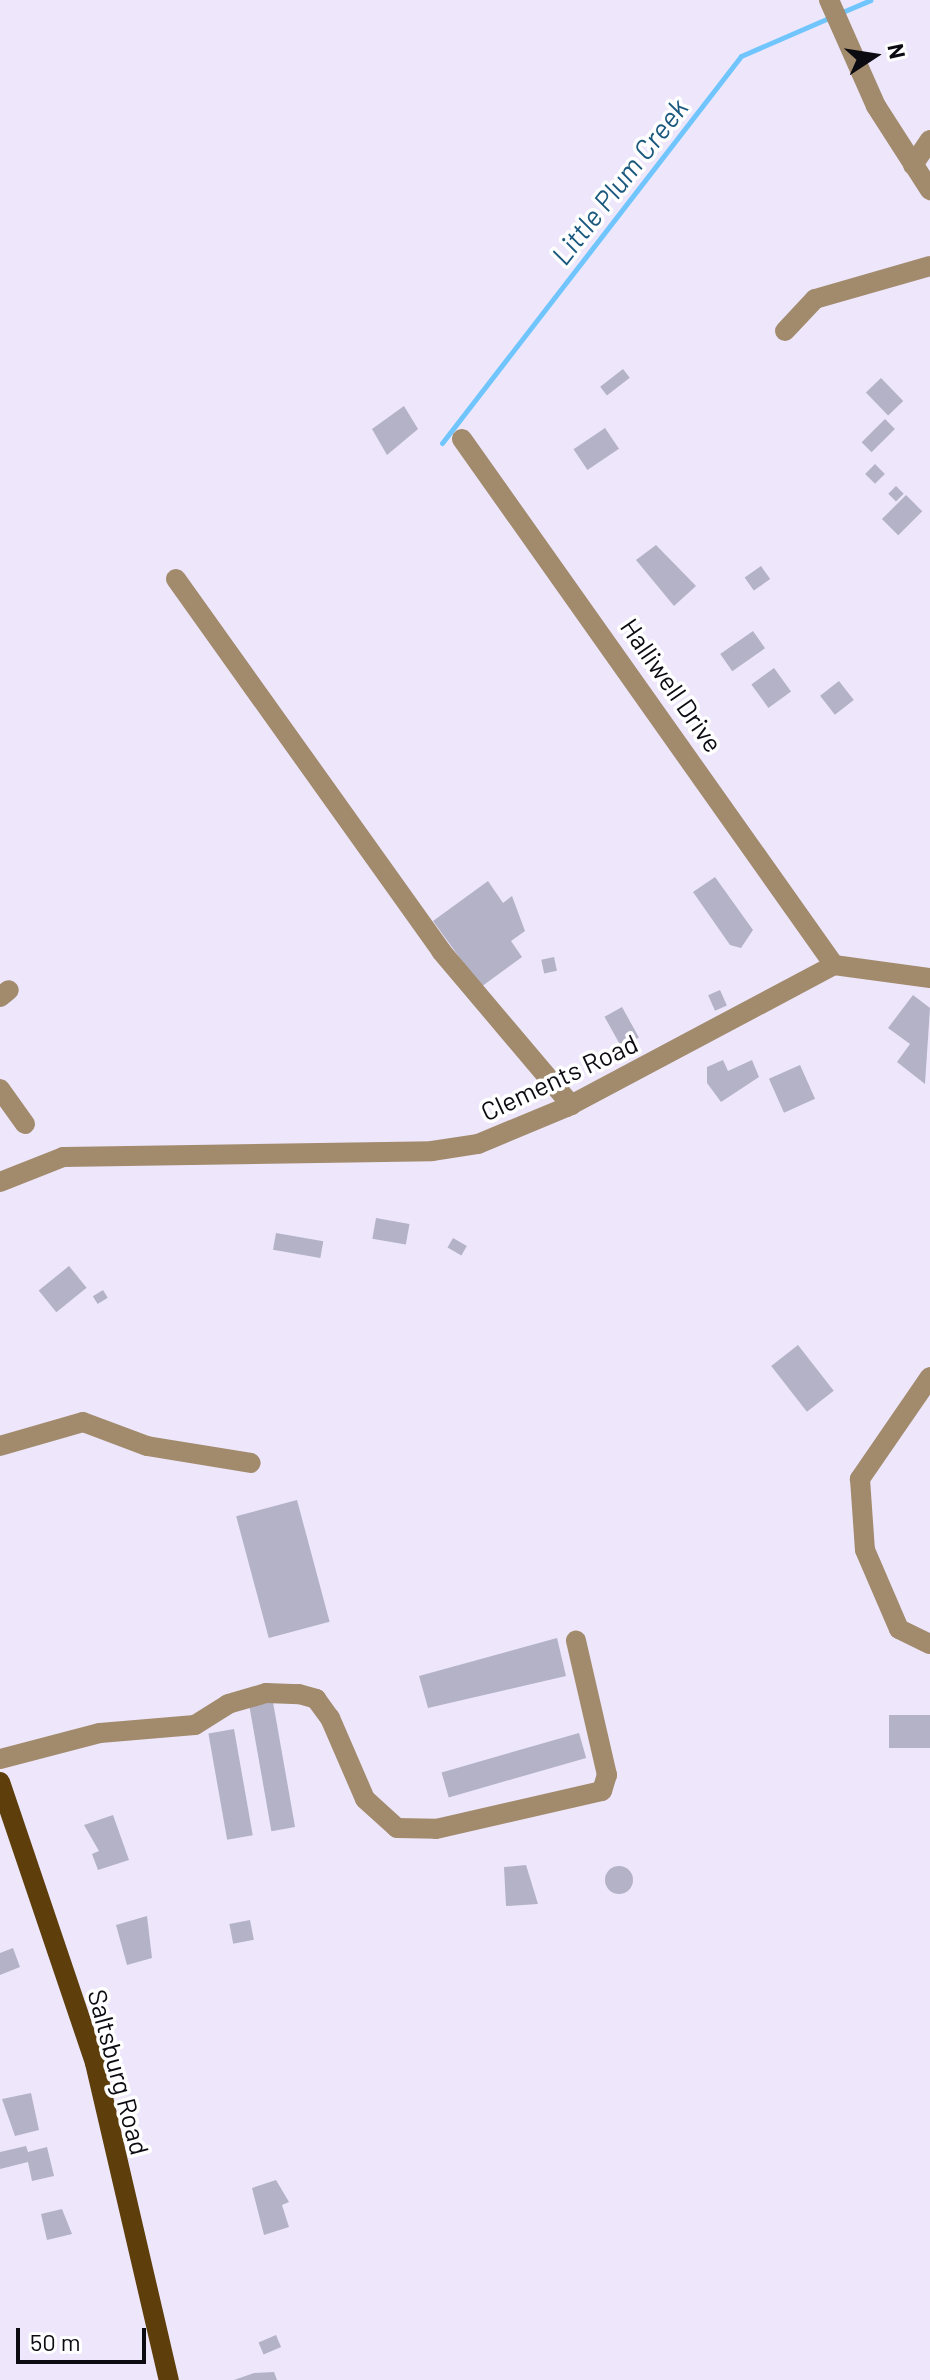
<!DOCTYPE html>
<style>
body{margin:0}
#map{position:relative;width:930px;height:2380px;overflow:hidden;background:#eee7fc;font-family:Barlow,sans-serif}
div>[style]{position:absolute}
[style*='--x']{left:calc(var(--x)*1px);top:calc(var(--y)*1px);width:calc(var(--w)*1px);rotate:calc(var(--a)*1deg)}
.stream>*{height:5px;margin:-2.5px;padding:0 2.5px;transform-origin:2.5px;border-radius:2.5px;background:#71c5fd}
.building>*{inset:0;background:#b3b2c7;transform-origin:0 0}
.round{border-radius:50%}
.minor>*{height:20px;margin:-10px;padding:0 10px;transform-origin:10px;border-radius:10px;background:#a28b6d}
.major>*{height:20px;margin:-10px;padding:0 10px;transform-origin:10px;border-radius:10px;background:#5e3e0a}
span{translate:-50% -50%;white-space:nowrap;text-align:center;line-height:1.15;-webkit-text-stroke:7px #fff;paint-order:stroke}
.street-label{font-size:26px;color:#0d0b12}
.water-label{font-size:28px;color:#1b597e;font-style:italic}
.north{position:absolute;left:834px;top:16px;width:80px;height:80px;-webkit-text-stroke:6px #fff;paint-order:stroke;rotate:78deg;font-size:22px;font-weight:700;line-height:32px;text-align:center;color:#0d0b12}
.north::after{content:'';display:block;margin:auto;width:28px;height:36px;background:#0d0b12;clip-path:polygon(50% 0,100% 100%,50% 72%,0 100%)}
.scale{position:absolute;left:16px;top:2328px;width:130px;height:36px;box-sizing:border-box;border:4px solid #0d0b12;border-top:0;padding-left:10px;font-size:24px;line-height:28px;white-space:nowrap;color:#0d0b12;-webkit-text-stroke:6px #fff;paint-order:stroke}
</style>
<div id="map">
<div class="stream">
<i style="--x:840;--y:13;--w:33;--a:-23"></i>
<i style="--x:442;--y:443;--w:489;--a:-52.3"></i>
<i style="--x:741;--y:56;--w:98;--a:-23.4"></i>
</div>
<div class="building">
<i style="left:623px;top:369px;width:11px;height:29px;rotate:52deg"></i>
<i style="left:881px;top:378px;width:32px;height:21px;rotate:46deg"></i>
<i style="clip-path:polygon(404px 406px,418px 429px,387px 455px,372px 429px)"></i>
<i style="left:885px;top:419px;width:14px;height:33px;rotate:45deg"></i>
<i style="left:605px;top:428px;width:25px;height:38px;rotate:56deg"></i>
<i style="left:875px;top:464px;width:14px;height:14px;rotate:45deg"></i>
<i style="left:896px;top:486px;width:11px;height:11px;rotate:45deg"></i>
<i style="left:906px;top:495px;width:23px;height:34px;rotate:45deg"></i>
<i style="clip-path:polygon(656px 545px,696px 586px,674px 606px,636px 560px)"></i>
<i style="left:761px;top:566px;width:16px;height:20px;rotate:55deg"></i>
<i style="left:753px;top:631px;width:21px;height:40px;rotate:55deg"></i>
<i style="left:774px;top:668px;width:29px;height:28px;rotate:54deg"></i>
<i style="left:839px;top:681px;width:24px;height:24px;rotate:52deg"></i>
<i style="clip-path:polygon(715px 877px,753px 930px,741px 948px,730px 945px,693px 892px)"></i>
<i style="clip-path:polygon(488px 881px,503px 903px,512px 896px,525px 931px,511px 941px,522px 957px,481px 987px,433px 921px)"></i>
<i style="left:554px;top:957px;width:14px;height:13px;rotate:78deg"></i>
<i style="left:720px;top:990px;width:17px;height:13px;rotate:66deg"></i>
<i style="clip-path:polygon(913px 995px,930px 1008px,925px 1084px,897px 1062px,910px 1044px,888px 1028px)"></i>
<i style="left:622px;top:1007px;width:35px;height:20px;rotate:61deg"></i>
<i style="clip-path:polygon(723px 1060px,728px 1071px,752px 1060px,759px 1077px,721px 1102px,707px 1083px,707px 1067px)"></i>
<i style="left:800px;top:1065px;width:37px;height:34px;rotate:66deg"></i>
<i style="left:376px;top:1218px;width:34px;height:21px;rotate:10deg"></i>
<i style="left:276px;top:1233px;width:48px;height:17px;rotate:10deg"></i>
<i style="left:453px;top:1238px;width:16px;height:11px;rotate:30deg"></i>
<i style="left:69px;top:1266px;width:28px;height:39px;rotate:51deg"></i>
<i style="left:103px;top:1290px;width:9px;height:12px;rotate:58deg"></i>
<i style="left:798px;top:1345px;width:58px;height:34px;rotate:52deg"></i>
<i style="left:297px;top:1500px;width:126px;height:63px;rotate:75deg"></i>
<i style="clip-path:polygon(557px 1638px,566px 1676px,428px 1708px,419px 1676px)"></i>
<i style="left:273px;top:1702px;width:127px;height:24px;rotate:80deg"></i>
<i style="left:930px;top:1715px;width:33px;height:41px;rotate:90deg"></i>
<i style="left:234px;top:1729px;width:108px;height:26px;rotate:80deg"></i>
<i style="left:579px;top:1733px;width:26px;height:143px;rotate:74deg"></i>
<i style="clip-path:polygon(113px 1815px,129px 1860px,98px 1870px,92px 1854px,99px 1851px,84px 1825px)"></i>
<i style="clip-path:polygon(526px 1865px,538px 1904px,506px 1906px,504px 1867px)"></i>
<i class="round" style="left:605px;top:1866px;width:28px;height:28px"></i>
<i style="clip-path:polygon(147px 1916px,152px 1958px,127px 1965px,116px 1925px)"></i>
<i style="left:250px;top:1920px;width:20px;height:21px;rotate:79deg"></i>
<i style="clip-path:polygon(13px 1948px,20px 1967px,0 1975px,0 1953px)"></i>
<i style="clip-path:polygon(31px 2093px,39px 2130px,15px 2136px,2px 2099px)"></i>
<i style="clip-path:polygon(26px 2146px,28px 2152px,47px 2147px,54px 2176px,32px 2181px,28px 2162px,0 2169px,0 2152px)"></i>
<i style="clip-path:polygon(276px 2180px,289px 2202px,282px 2205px,289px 2227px,264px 2235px,252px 2188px)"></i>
<i style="clip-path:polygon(62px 2209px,72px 2234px,47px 2240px,41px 2214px)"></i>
<i style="left:276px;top:2335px;width:13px;height:19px;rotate:67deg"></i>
<i style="clip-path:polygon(274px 2372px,277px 2380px,234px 2380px,254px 2373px)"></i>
</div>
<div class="minor">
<i style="--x:829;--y:0;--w:116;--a:66.1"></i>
<i style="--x:876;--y:106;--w:100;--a:57.3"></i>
<i style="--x:913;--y:165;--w:30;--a:-56"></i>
<i style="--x:785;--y:331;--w:44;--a:-46.8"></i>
<i style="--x:815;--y:299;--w:120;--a:-16"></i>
<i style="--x:462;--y:439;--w:644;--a:54.73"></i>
<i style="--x:176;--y:579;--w:457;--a:54.5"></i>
<i style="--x:441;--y:951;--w:202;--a:49.8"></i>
<i style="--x:0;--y:997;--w:11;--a:-38"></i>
<i style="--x:0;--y:1089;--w:43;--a:54.5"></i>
<i style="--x:0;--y:1182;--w:68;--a:-21.6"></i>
<i style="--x:63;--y:1157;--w:369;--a:-0.9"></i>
<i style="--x:432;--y:1151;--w:47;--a:-8.7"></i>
<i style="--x:478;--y:1144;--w:96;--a:-22.6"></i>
<i style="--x:567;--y:1107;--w:302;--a:-28"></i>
<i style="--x:834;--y:965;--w:97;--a:7.7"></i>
<i style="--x:930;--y:1377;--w:124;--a:124.5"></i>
<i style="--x:860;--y:1479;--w:71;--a:86"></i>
<i style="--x:865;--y:1550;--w:86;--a:66.7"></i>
<i style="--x:899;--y:1629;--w:34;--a:26"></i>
<i style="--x:0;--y:1446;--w:86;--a:-16.1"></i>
<i style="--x:83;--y:1422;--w:68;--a:20.6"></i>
<i style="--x:147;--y:1446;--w:105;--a:9.3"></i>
<i style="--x:0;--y:1759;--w:103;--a:-14.6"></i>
<i style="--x:100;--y:1733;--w:95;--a:-4.8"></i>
<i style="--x:195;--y:1725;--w:39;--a:-32"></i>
<i style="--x:228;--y:1704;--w:40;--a:-16"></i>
<i style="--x:266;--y:1693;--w:33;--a:2"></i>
<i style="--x:299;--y:1694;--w:18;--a:16"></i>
<i style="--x:316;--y:1699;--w:24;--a:54"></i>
<i style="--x:330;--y:1718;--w:88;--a:66.6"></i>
<i style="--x:365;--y:1799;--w:43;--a:42.2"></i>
<i style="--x:397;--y:1828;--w:39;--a:1"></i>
<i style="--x:436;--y:1829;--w:170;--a:-12.9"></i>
<i style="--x:602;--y:1791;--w:17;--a:-73"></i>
<i style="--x:607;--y:1775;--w:138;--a:-103"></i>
</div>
<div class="major">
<i style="--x:0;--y:1782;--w:297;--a:71.3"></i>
<i style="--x:95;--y:2063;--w:326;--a:76.9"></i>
</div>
<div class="street-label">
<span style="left:672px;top:685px;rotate:55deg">Halliwell Drive</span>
<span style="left:559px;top:1077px;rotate:-25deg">Clements Road</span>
<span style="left:119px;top:2072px;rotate:75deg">Saltsburg Road</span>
</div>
<div class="water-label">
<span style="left:619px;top:181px;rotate:-52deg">Little Plum Creek</span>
</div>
<div class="north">N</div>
<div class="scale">50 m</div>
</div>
